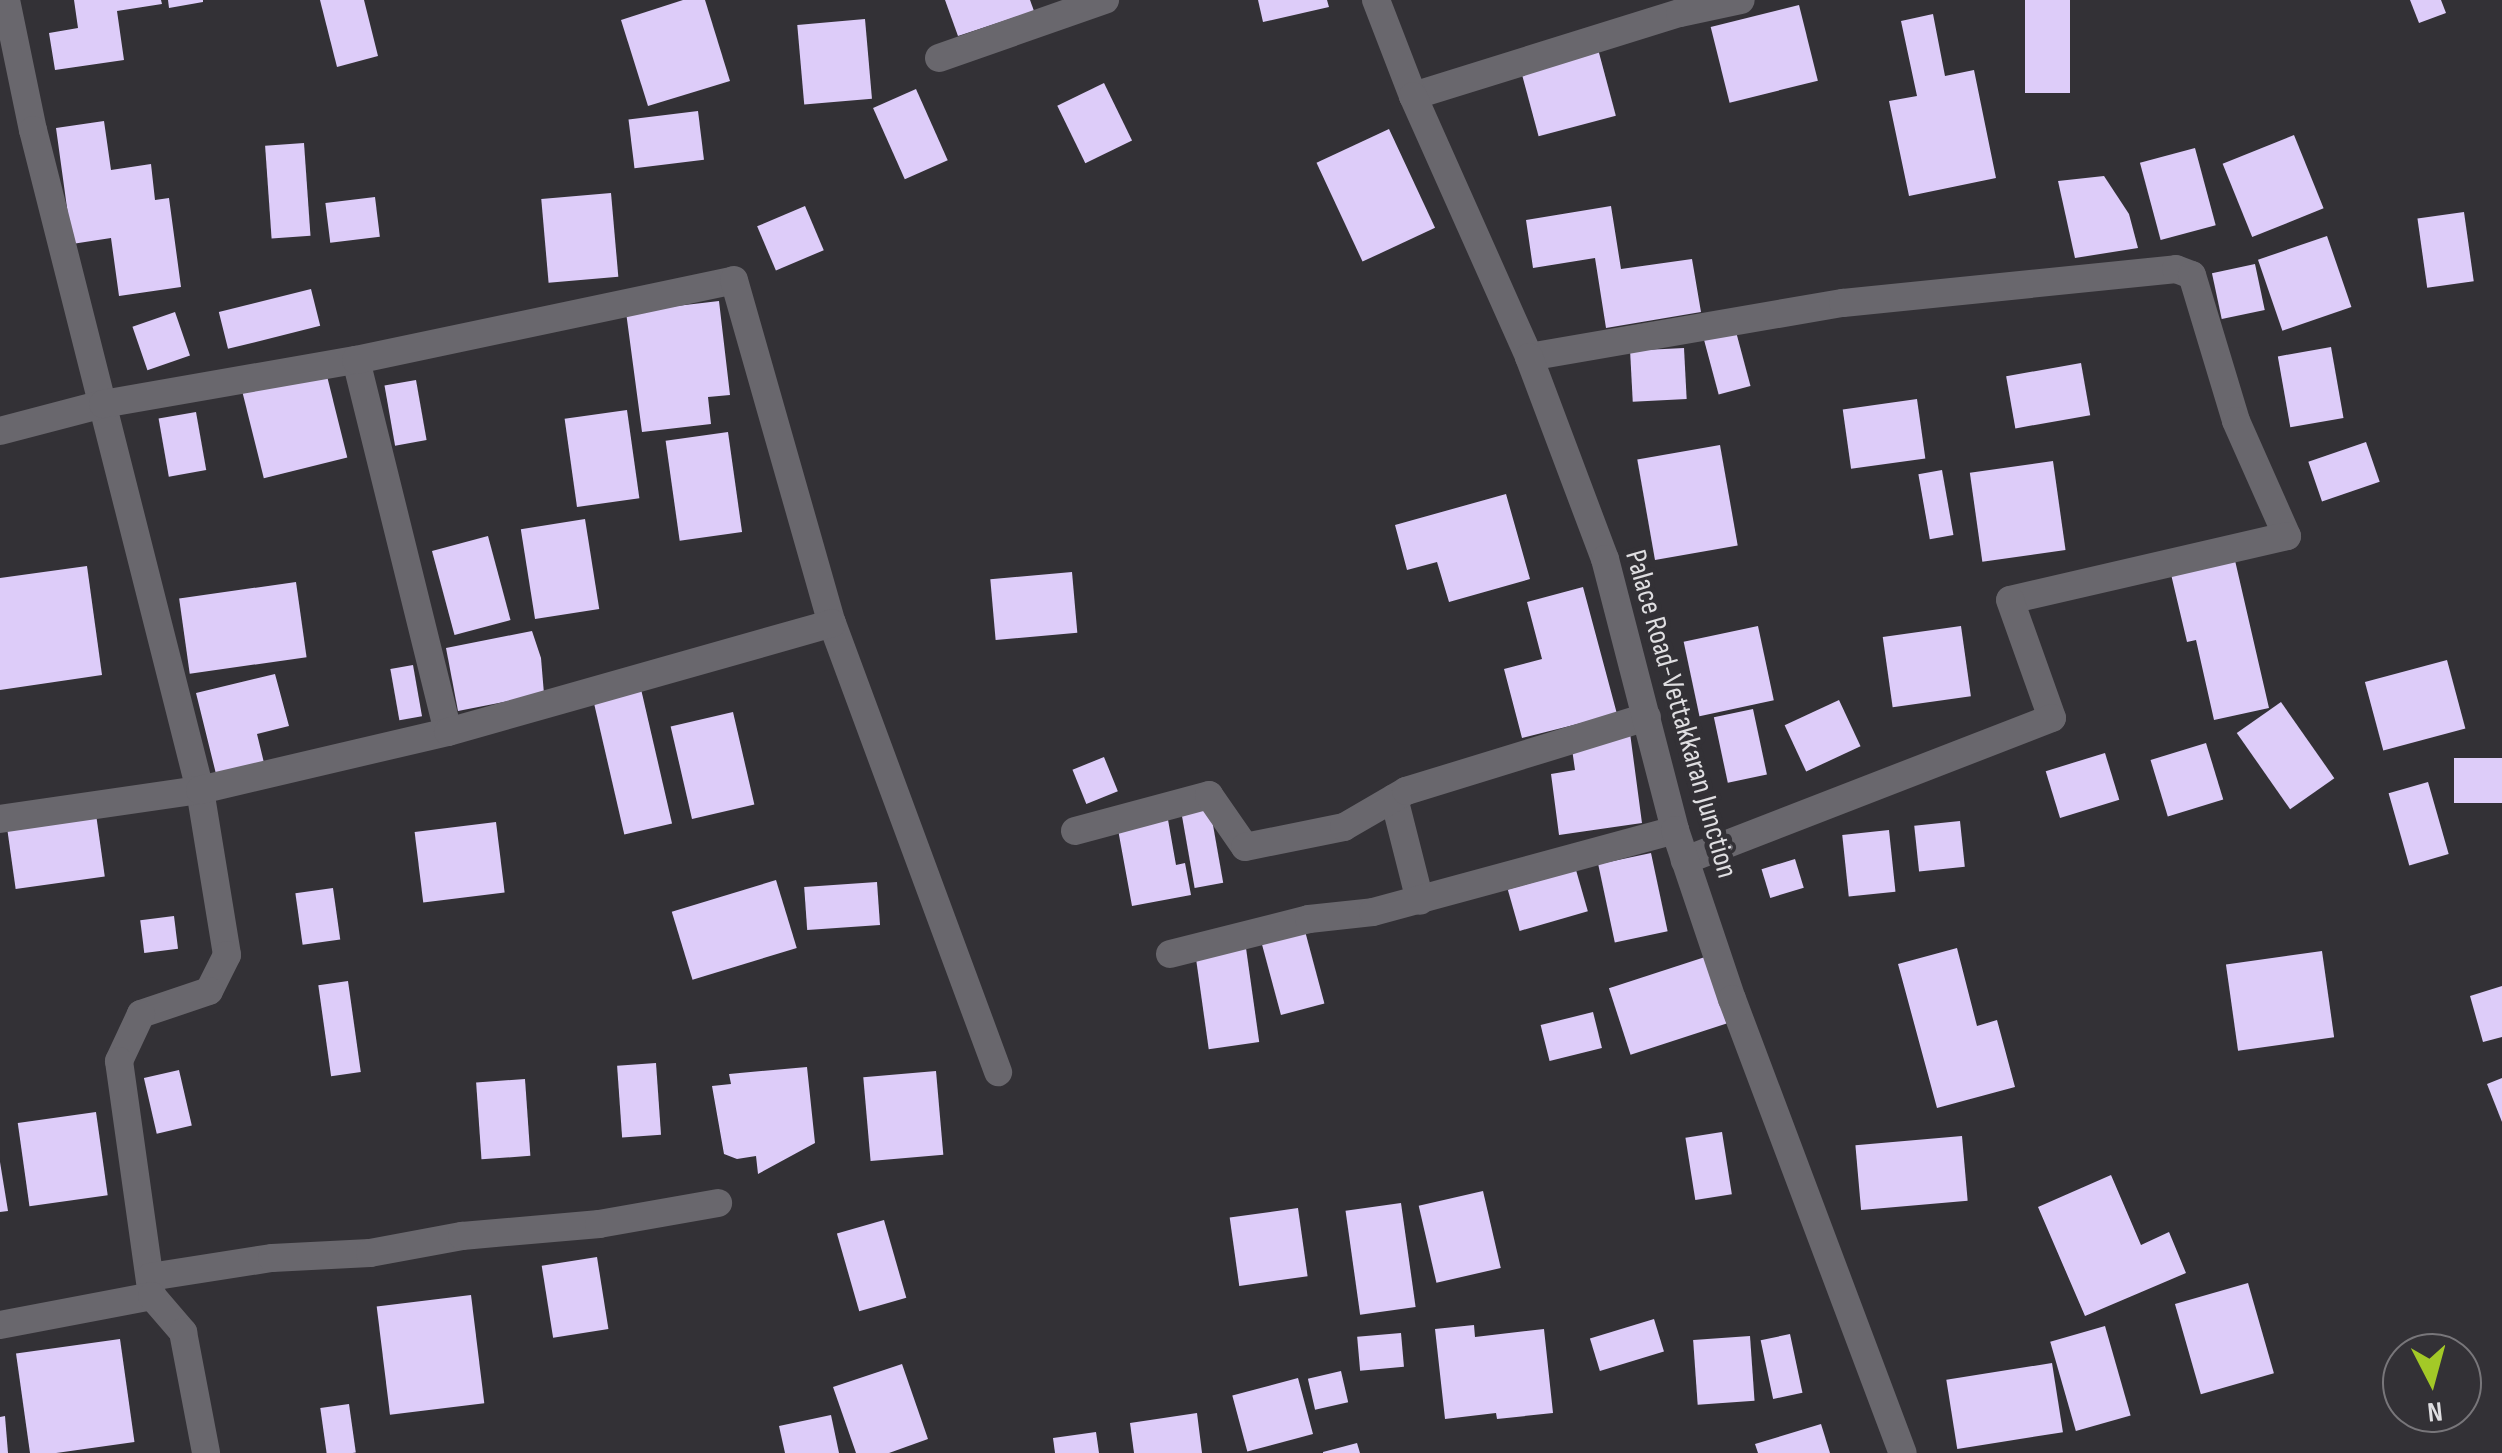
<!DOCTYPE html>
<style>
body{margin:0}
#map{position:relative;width:2502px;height:1453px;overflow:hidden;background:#333136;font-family:"Sofia Sans Condensed",sans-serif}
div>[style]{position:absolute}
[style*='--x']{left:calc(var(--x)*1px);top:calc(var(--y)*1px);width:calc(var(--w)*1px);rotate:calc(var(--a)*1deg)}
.building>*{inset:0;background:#ddccf9;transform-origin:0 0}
.minor>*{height:28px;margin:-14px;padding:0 14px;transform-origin:14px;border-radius:14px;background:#69676d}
.tertiary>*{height:28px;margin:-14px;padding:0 14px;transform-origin:14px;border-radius:14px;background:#69676d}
span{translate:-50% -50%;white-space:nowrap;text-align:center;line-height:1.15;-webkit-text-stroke:10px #333136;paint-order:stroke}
.street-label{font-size:30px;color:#dfdee1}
.north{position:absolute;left:2382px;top:1333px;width:100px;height:100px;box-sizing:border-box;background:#333136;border:2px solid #78767a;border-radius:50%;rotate:174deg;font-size:28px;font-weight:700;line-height:40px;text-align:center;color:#dfdee1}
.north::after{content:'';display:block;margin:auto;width:35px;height:45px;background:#a3c927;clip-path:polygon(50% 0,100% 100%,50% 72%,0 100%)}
</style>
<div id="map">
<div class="building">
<i style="clip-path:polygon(74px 0,161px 0,162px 4px,117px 11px,124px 60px,55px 70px,49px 33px,78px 28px)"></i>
<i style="clip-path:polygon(168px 0,203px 0,203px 2px,169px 8px)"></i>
<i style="clip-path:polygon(320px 0,364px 0,378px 56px,337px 67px)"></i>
<i style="clip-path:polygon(683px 0,705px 0,730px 81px,648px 106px,621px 20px)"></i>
<i style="clip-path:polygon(945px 0,1030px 0,1034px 11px,958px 36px)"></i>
<i style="clip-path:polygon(1258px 0,1327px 0,1329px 7px,1263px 22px)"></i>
<i style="left:2025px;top:0;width:45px;height:93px"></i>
<i style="clip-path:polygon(2410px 0,2441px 0,2446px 13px,2419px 23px)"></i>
<i style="left:1799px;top:5px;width:78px;height:91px;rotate:76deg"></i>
<i style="clip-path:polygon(1933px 14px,1945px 76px,1974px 70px,1996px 178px,1909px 196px,1889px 101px,1917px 96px,1901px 21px)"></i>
<i style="left:865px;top:19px;width:80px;height:68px;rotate:85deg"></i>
<i style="left:1598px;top:49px;width:69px;height:80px;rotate:75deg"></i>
<i style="left:1104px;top:83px;width:64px;height:52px;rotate:64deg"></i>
<i style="left:916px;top:89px;width:78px;height:47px;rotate:66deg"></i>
<i style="left:698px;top:111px;width:49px;height:70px;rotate:83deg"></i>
<i style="clip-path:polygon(104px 121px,111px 170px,151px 164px,155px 200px,169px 198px,181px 287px,119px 296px,111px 238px,72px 244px,56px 128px)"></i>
<i style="left:1389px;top:129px;width:109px;height:80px;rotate:65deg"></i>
<i style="left:2294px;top:135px;width:79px;height:77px;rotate:68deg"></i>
<i style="left:304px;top:143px;width:93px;height:39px;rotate:86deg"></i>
<i style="left:2195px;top:148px;width:80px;height:57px;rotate:75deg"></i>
<i style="clip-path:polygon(2104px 176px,2129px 214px,2138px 248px,2075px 258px,2058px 181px)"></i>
<i style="left:611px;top:193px;width:84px;height:70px;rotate:85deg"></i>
<i style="left:375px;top:197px;width:40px;height:50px;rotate:83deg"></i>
<i style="left:805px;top:206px;width:48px;height:52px;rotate:67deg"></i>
<i style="clip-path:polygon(1611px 206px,1621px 269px,1692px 259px,1701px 312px,1606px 328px,1595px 258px,1533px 268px,1526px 220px)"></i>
<i style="left:2464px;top:212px;width:70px;height:47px;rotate:82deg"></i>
<i style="left:2327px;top:236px;width:75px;height:73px;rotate:71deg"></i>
<i style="left:2255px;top:264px;width:47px;height:44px;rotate:78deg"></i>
<i style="left:311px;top:289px;width:38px;height:95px;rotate:76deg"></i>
<i style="clip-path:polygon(719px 301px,730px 395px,708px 397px,711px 424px,642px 432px,626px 312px)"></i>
<i style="left:175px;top:312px;width:46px;height:45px;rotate:71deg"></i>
<i style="left:1735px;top:328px;width:60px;height:33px;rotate:75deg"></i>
<i style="left:2331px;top:347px;width:72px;height:54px;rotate:80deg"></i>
<i style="left:1684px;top:348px;width:51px;height:54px;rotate:87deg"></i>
<i style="left:2081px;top:363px;width:53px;height:76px;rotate:80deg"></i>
<i style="left:326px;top:372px;width:88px;height:86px;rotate:76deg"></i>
<i style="left:416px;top:380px;width:61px;height:32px;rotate:80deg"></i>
<i style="left:1917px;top:399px;width:60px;height:75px;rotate:82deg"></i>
<i style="left:627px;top:410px;width:89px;height:63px;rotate:82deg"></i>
<i style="left:196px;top:412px;width:59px;height:38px;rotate:80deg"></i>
<i style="left:728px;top:432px;width:101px;height:63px;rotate:82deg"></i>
<i style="left:2366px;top:442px;width:42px;height:61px;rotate:71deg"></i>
<i style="left:1720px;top:445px;width:102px;height:84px;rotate:80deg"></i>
<i style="left:2053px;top:461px;width:90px;height:84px;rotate:82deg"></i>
<i style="left:1942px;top:470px;width:66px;height:24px;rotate:80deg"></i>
<i style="clip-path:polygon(1506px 494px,1530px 579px,1449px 602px,1437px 562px,1407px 570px,1395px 525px)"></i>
<i style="left:585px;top:519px;width:91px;height:65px;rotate:81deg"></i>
<i style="left:488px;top:536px;width:87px;height:58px;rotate:75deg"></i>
<i style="clip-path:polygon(2234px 556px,2269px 708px,2214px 720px,2196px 640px,2187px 642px,2170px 570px)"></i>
<i style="clip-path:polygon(87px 566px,102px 675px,0 690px,0 578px)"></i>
<i style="left:1072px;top:572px;width:61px;height:82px;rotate:85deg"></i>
<i style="left:296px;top:582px;width:76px;height:118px;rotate:82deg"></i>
<i style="clip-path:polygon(1583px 587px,1617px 714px,1522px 738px,1504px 669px,1542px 659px,1527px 602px)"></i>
<i style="left:1758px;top:626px;width:76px;height:76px;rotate:78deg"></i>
<i style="left:1961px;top:626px;width:71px;height:79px;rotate:82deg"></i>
<i style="clip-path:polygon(532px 631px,541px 658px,544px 694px,458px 711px,446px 648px)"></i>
<i style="left:2447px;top:660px;width:71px;height:85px;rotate:75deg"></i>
<i style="left:413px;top:665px;width:52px;height:23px;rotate:80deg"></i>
<i style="clip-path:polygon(275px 674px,289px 726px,257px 734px,265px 767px,217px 778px,196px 693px)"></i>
<i style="left:641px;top:689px;width:138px;height:49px;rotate:77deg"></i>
<i style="left:1839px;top:700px;width:51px;height:60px;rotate:65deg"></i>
<i style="left:2281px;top:702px;width:93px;height:54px;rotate:55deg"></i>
<i style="left:1753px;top:709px;width:67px;height:40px;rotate:78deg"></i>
<i style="left:733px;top:712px;width:95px;height:64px;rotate:77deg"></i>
<i style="clip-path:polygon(1630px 733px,1642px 823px,1559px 835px,1551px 774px,1575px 770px,1571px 742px)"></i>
<i style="left:2206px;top:743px;width:59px;height:58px;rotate:73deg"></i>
<i style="left:2105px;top:753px;width:49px;height:62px;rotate:73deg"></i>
<i style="left:1104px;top:757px;width:37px;height:34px;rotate:68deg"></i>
<i style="left:2502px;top:758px;width:45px;height:48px;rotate:90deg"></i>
<i style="left:2428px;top:782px;width:75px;height:41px;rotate:74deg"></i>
<i style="left:1210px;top:808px;width:76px;height:29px;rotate:80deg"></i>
<i style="left:96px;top:814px;width:63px;height:90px;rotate:82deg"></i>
<i style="clip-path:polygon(1167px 814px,1176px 865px,1185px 863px,1191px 895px,1132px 906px,1117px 824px)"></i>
<i style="left:1960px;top:821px;width:46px;height:46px;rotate:84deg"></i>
<i style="left:496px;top:822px;width:71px;height:82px;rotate:83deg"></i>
<i style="left:1889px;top:830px;width:62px;height:47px;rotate:84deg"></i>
<i style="left:1651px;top:853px;width:80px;height:54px;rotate:78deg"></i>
<i style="left:1795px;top:859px;width:30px;height:35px;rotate:73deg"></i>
<i style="left:1576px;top:870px;width:43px;height:71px;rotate:74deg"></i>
<i style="left:776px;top:880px;width:71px;height:109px;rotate:73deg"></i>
<i style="left:877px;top:882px;width:43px;height:73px;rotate:86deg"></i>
<i style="left:333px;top:888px;width:52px;height:38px;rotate:82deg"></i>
<i style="left:174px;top:916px;width:33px;height:34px;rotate:83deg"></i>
<i style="left:1305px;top:931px;width:75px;height:45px;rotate:75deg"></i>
<i style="left:1246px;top:948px;width:95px;height:51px;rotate:82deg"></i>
<i style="clip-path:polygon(1957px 948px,1977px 1026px,1997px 1020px,2015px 1087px,1937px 1108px,1898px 964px)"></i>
<i style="left:2322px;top:951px;width:87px;height:97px;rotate:82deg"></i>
<i style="left:1705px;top:957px;width:70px;height:101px;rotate:72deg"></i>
<i style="left:348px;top:981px;width:92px;height:30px;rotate:82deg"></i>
<i style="clip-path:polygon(2502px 986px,2502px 1037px,2483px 1042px,2470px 996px)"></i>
<i style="left:1593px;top:1012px;width:37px;height:54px;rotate:76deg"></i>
<i style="left:656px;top:1063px;width:72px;height:39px;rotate:86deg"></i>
<i style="clip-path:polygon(807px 1067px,815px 1143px,758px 1174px,756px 1156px,737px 1159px,724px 1154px,712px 1086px,731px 1084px,729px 1074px)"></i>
<i style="left:179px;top:1070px;width:57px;height:36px;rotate:77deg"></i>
<i style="left:936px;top:1071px;width:84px;height:73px;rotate:85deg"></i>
<i style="clip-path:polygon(2502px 1078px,2502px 1122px,2487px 1084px)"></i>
<i style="left:525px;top:1079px;width:77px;height:49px;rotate:86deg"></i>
<i style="left:96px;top:1112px;width:84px;height:79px;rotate:82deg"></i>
<i style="left:1722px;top:1132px;width:63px;height:37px;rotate:81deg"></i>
<i style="left:1962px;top:1136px;width:65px;height:107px;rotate:85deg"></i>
<i style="clip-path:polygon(0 1162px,8px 1211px,0 1212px)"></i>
<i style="clip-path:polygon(2111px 1175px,2141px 1245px,2169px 1232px,2186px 1273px,2085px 1316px,2038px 1207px)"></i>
<i style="left:1483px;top:1191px;width:79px;height:66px;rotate:77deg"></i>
<i style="left:1401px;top:1203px;width:105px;height:56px;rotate:82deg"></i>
<i style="left:1298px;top:1208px;width:69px;height:69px;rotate:82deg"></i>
<i style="left:884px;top:1220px;width:81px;height:49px;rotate:74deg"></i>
<i style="left:597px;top:1257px;width:73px;height:56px;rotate:81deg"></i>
<i style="left:2248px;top:1283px;width:94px;height:76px;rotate:74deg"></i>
<i style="left:471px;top:1295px;width:109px;height:95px;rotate:83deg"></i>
<i style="left:1654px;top:1319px;width:34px;height:67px;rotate:73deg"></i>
<i style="clip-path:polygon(1474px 1325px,1475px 1337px,1544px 1329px,1553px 1413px,1497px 1419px,1496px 1413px,1445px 1419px,1435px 1329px)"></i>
<i style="left:2105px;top:1326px;width:93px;height:57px;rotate:74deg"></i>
<i style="left:1401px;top:1333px;width:34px;height:44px;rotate:85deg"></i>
<i style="left:1790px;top:1334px;width:60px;height:30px;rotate:78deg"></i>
<i style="left:1750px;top:1336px;width:65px;height:57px;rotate:86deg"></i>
<i style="left:120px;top:1339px;width:104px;height:105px;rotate:82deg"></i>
<i style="left:2052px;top:1363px;width:70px;height:107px;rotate:81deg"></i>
<i style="clip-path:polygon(902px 1364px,928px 1439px,889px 1453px,856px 1453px,833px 1387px)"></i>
<i style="left:1341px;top:1371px;width:32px;height:34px;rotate:77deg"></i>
<i style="left:1298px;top:1378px;width:58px;height:68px;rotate:75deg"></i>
<i style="left:349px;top:1404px;width:49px;height:29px;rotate:82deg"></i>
<i style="clip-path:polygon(1197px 1413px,1202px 1453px,1134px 1453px,1130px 1423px)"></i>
<i style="clip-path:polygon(831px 1415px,839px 1453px,785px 1453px,779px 1426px)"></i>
<i style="clip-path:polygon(5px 1416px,8px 1453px,0 1453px,0 1417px)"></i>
<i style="clip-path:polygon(1821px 1424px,1830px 1453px,1758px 1453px,1755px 1444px)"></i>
<i style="clip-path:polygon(1096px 1432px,1099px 1453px,1055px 1453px,1053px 1438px)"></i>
<i style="clip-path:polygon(1357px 1443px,1360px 1453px,1323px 1453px,1323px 1452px)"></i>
</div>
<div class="minor">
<i style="--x:6;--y:0;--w:133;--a:78.3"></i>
<i style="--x:33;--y:130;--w:681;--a:75.8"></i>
<i style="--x:200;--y:790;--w:167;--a:80.7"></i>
<i style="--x:227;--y:955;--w:40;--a:116.6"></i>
<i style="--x:209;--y:991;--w:72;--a:161.3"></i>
<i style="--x:141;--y:1014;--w:52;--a:115.1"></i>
<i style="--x:119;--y:1061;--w:237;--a:82"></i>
<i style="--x:939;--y:58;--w:176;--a:-19.3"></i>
<i style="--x:1413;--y:96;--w:280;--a:-17.3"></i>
<i style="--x:1680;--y:13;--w:62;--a:-12"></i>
<i style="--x:1529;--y:357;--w:319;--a:-9.8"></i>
<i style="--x:1843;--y:303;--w:335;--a:-5.8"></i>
<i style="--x:2176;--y:269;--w:17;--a:21"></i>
<i style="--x:2192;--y:275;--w:152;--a:73.2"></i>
<i style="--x:2236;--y:421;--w:126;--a:66.1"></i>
<i style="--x:2287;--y:536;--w:284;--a:167"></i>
<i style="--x:2010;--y:600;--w:125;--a:70.4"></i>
<i style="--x:2052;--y:718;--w:394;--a:158.8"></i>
<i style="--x:356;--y:360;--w:383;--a:76.1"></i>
<i style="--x:0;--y:431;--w:106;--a:-14.7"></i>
<i style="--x:103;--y:404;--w:257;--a:-9.9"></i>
<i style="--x:356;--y:360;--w:386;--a:-11.9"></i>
<i style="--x:734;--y:280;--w:357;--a:74.1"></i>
<i style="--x:832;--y:623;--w:479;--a:69.7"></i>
<i style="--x:1394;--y:798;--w:106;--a:75.8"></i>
<i style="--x:0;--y:819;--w:202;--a:-8.3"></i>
<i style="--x:200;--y:790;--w:255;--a:-13.2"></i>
<i style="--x:448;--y:732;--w:399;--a:-15.8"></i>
<i style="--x:1075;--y:831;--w:139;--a:-15"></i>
<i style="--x:1209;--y:795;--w:63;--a:55.3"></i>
<i style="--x:1245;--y:847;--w:101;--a:-11.4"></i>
<i style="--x:1344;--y:827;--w:72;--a:-30.1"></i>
<i style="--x:1406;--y:791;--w:252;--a:-17.1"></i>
<i style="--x:1170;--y:954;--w:143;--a:-14.1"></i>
<i style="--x:1309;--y:919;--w:64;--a:-6.2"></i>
<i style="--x:1373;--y:912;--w:313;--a:-15.2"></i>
<i style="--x:150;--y:1277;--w:123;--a:-8.9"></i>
<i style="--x:272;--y:1258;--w:98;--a:-2.9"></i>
<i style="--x:370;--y:1253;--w:94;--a:-10.5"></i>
<i style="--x:462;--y:1236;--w:138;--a:-5"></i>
<i style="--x:599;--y:1224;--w:121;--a:-10"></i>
</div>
<div class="tertiary">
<i style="--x:1376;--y:0;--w:103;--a:68.9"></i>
<i style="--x:1413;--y:96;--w:286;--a:66"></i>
<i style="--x:1529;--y:357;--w:216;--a:69.4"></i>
<i style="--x:1605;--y:559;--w:280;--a:75.5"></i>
<i style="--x:1675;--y:830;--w:178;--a:71.4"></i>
<i style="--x:1732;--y:999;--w:485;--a:69.4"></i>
<i style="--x:0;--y:1325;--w:155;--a:-10.8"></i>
<i style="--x:152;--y:1296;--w:48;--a:49.3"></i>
<i style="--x:183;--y:1332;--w:123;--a:79.2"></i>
</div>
<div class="street-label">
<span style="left:1681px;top:714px;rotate:74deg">Palace Road-Vettakkaran Junction</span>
</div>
<div class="north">N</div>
</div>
